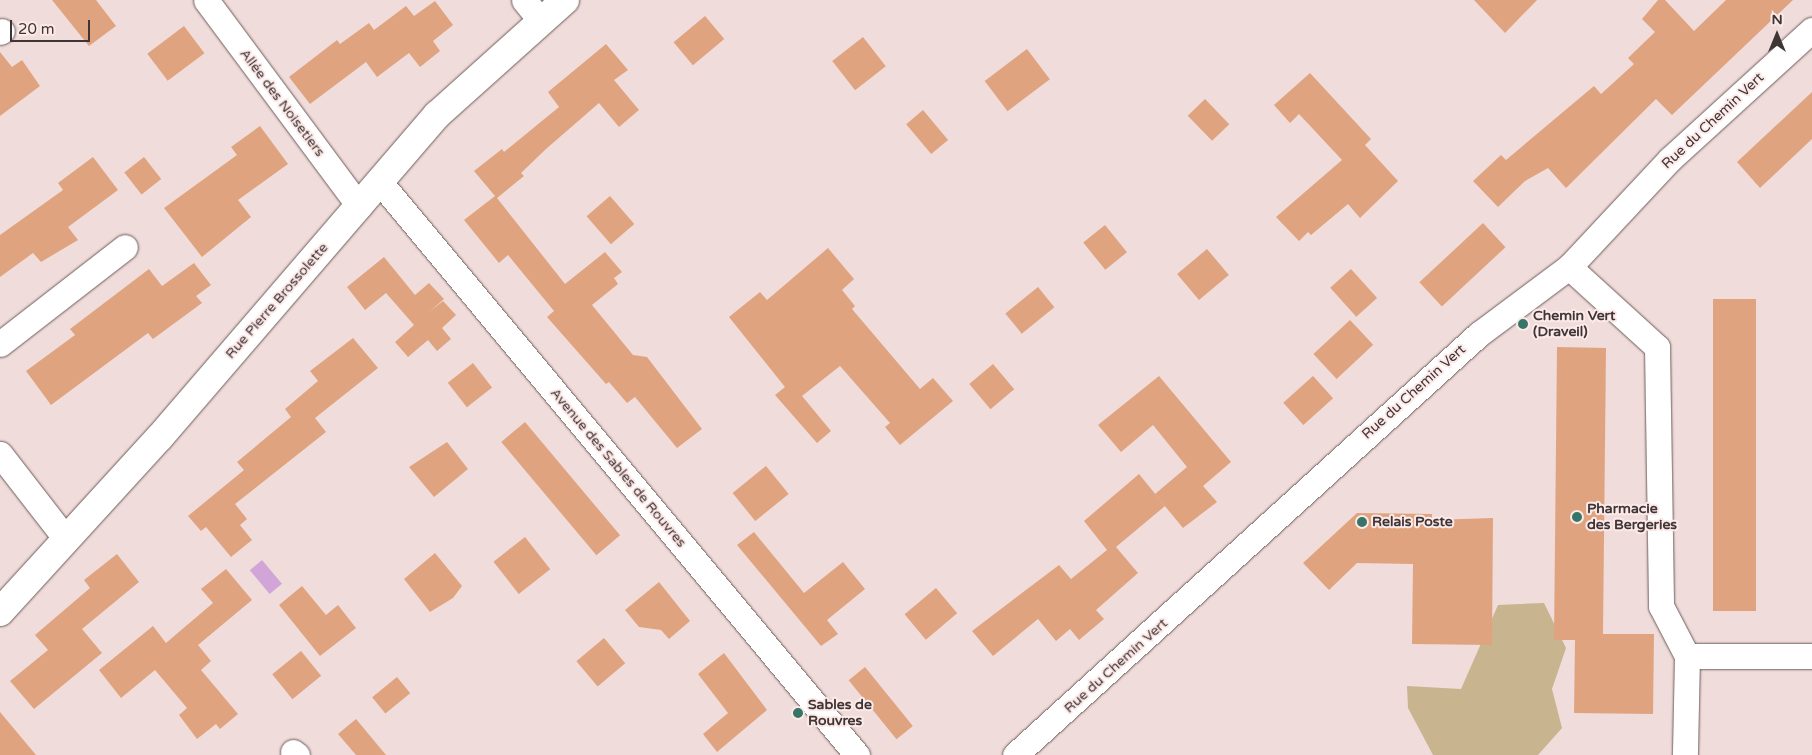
<!DOCTYPE html>
<meta charset="utf-8">
<style>
body{margin:0}
#map{position:relative;width:1812px;height:755px;overflow:hidden;background:#f0dcda;font-family:"Varela Round",sans-serif}
div>[style]{position:absolute}
[style*='--x']{left:calc(var(--x)*1px);top:calc(var(--y)*1px);width:calc(var(--w)*1px);rotate:calc(var(--a)*1deg)}
.green>*{inset:0;background:#c8b48e}
.water>*{inset:0;background:#d2a5d8;transform-origin:0 0}
.building>*{inset:0;background:#dfa47f;transform-origin:0 0}
.roads{filter:drop-shadow(0 0 1px #6c5c5a) drop-shadow(0 0 1px #6c5c5a)}
.minor>*{height:25px;margin:-12.5px;padding:0 12.5px;transform-origin:12.5px;border-radius:12.5px;background:#fff}
.tertiary>*{height:28px;margin:-14px;padding:0 14px;transform-origin:14px;border-radius:14px;background:#fff}
.dots>*{width:14px;height:14px;translate:-50% -50%;box-sizing:border-box;border:2px solid #fde9e8;border-radius:50%}
span{translate:-50% -50%;white-space:nowrap;text-align:center;line-height:1.15;-webkit-text-stroke:4px #fde9e8;paint-order:stroke}
.street-label{font-size:14px;color:#3e3636}
.poi-label{font-size:14px;color:#3e3636;font-weight:700}
.left{translate:0 -50%;text-align:left}
.north{position:absolute;left:1752px;top:10px;width:50px;height:50px;-webkit-text-stroke:4px #fde9e8;paint-order:stroke;rotate:0deg;font-size:14px;font-weight:700;line-height:20px;text-align:center;color:#3e3636}
.north::after{content:'';display:block;margin:auto;width:18px;height:22px;background:#3e3636;clip-path:polygon(50% 0,100% 100%,50% 72%,0 100%)}
.scale{position:absolute;left:10px;top:20px;width:80px;height:22px;box-sizing:border-box;border:2px solid #3e3636;border-top:0;padding-left:6px;font-size:15px;line-height:18px;white-space:nowrap;color:#3e3636;-webkit-text-stroke:4px #fde9e8;paint-order:stroke}
</style>
<div id="map">
<div class="green">
<i style="clip-path:polygon(1544px 603px,1566px 648px,1552px 689px,1562px 728px,1538px 755px,1433px 755px,1408px 708px,1407px 686px,1461px 689px,1498px 605px)"></i>
</div>
<div class="water">
<i style="left:262px;top:560px;width:31px;height:16px;rotate:50deg"></i>
</div>
<div class="building">
<i style="clip-path:polygon(52px 0,96px 0,116px 26px,89px 46px)"></i>
<i style="clip-path:polygon(1474px 0,1537px 0,1505px 33px)"></i>
<i style="clip-path:polygon(1658px 0,1665px 0,1694px 31px,1726px 0,1793px 0,1672px 115px,1656px 99px,1566px 188px,1548px 168px,1525px 181px,1498px 207px,1473px 181px,1501px 155px,1506px 160px,1594px 86px,1601px 94px,1634px 64px,1628px 58px,1655px 32px,1642px 19px)"></i>
<i style="clip-path:polygon(435px 1px,453px 25px,433px 41px,440px 51px,420px 67px,409px 53px,377px 77px,366px 62px,310px 104px,289px 77px,337px 40px,340px 44px,369px 23px,374px 30px,406px 6px,414px 16px)"></i>
<i style="left:705px;top:16px;width:30px;height:41px;rotate:50deg"></i>
<i style="left:184px;top:26px;width:34px;height:46px;rotate:53deg"></i>
<i style="left:863px;top:37px;width:37px;height:39px;rotate:52deg"></i>
<i style="clip-path:polygon(606px 44px,628px 70px,614px 80px,639px 110px,619px 127px,599px 103px,546px 149px,521px 173px,524px 176px,497px 198px,565px 284px,605px 252px,622px 272px,614px 278px,618px 284px,592px 305px,633px 355px,647px 357px,702px 429px,677px 448px,635px 397px,627px 403px,609px 382px,606px 384px,547px 317px,554px 311px,508px 255px,499px 263px,464px 220px,495px 196px,474px 171px,502px 149px,504px 152px,559px 107px,548px 92px)"></i>
<i style="left:1027px;top:49px;width:38px;height:53px;rotate:53deg"></i>
<i style="clip-path:polygon(0 52px,12px 67px,22px 60px,40px 86px,0 116px)"></i>
<i style="clip-path:polygon(1310px 73px,1371px 139px,1365px 145px,1398px 181px,1360px 218px,1348px 204px,1311px 235px,1308px 232px,1299px 241px,1276px 217px,1342px 160px,1299px 114px,1290px 123px,1274px 105px)"></i>
<i style="clip-path:polygon(1812px 92px,1812px 139px,1760px 188px,1737px 162px)"></i>
<i style="left:1205px;top:99px;width:35px;height:24px;rotate:46deg"></i>
<i style="left:923px;top:110px;width:39px;height:22px;rotate:50deg"></i>
<i style="clip-path:polygon(260px 126px,288px 164px,238px 200px,251px 217px,202px 257px,164px 208px,237px 155px,231px 147px)"></i>
<i style="clip-path:polygon(93px 157px,118px 190px,68px 227px,78px 240px,41px 262px,33px 253px,0 277px,0 235px,63px 190px,58px 183px)"></i>
<i style="left:144px;top:157px;width:28px;height:25px;rotate:52deg"></i>
<i style="left:610px;top:196px;width:37px;height:31px;rotate:49deg"></i>
<i style="left:1483px;top:223px;width:33px;height:87px;rotate:47deg"></i>
<i style="left:1105px;top:225px;width:35px;height:28px;rotate:51deg"></i>
<i style="clip-path:polygon(828px 248px,854px 279px,842px 290px,855px 306px,852px 309px,920px 389px,933px 378px,953px 401px,900px 445px,885px 427px,890px 423px,840px 366px,802px 396px,831px 431px,817px 443px,775px 395px,785px 387px,729px 317px,760px 292px,767px 300px)"></i>
<i style="left:1207px;top:249px;width:34px;height:39px;rotate:50deg"></i>
<i style="clip-path:polygon(384px 257px,415px 295px,429px 283px,444px 299px,429px 312px,443px 301px,456px 315px,442px 328px,451px 339px,437px 351px,428px 340px,408px 357px,395px 342px,414px 325px,386px 293px,365px 310px,347px 287px)"></i>
<i style="clip-path:polygon(194px 263px,211px 285px,196px 296px,202px 303px,153px 339px,148px 333px,51px 405px,26px 371px,75px 335px,70px 329px,149px 269px,162px 286px)"></i>
<i style="left:1351px;top:269px;width:39px;height:28px;rotate:48deg"></i>
<i style="left:1038px;top:287px;width:26px;height:42px;rotate:51deg"></i>
<i style="left:1756px;top:299px;width:312px;height:43px;rotate:90deg"></i>
<i style="left:1350px;top:320px;width:34px;height:50px;rotate:47deg"></i>
<i style="clip-path:polygon(353px 338px,378px 368px,315px 418px,326px 432px,235px 504px,247px 519px,240px 525px,252px 540px,231px 557px,206px 527px,201px 531px,188px 516px,244px 470px,237px 462px,291px 417px,285px 409px,318px 381px,310px 371px)"></i>
<i style="clip-path:polygon(1557px 347px,1606px 348px,1603px 634px,1654px 634px,1653px 714px,1574px 713px,1575px 640px,1554px 640px)"></i>
<i style="left:473px;top:363px;width:31px;height:32px;rotate:52deg"></i>
<i style="left:993px;top:364px;width:33px;height:31px;rotate:50deg"></i>
<i style="clip-path:polygon(1159px 376px,1231px 462px,1203px 486px,1217px 502px,1183px 528px,1155px 494px,1187px 467px,1153px 425px,1121px 452px,1098px 425px)"></i>
<i style="left:1313px;top:376px;width:30px;height:40px;rotate:48deg"></i>
<i style="left:525px;top:422px;width:148px;height:31px;rotate:50deg"></i>
<i style="clip-path:polygon(447px 442px,468px 469px,434px 497px,409px 467px)"></i>
<i style="left:766px;top:466px;width:36px;height:43px;rotate:51deg"></i>
<i style="clip-path:polygon(1139px 474px,1165px 506px,1116px 547px,1138px 573px,1096px 610px,1104px 619px,1079px 640px,1070px 629px,1056px 641px,1038px 619px,993px 656px,972px 631px,1059px 565px,1071px 579px,1107px 550px,1084px 521px)"></i>
<i style="clip-path:polygon(1357px 513px,1432px 514px,1432px 520px,1493px 518px,1492px 645px,1412px 644px,1413px 564px,1357px 563px,1329px 590px,1303px 563px)"></i>
<i style="clip-path:polygon(754px 532px,804px 593px,843px 562px,865px 589px,827px 620px,838px 634px,821px 646px,737px 545px)"></i>
<i style="left:525px;top:537px;width:41px;height:40px;rotate:52deg"></i>
<i style="clip-path:polygon(435px 553px,462px 586px,453px 598px,430px 612px,404px 579px)"></i>
<i style="clip-path:polygon(117px 554px,139px 582px,82px 629px,102px 653px,34px 709px,10px 681px,48px 650px,35px 635px,90px 588px,84px 580px)"></i>
<i style="clip-path:polygon(226px 569px,252px 600px,198px 645px,211px 661px,201px 670px,238px 714px,220px 729px,216px 724px,197px 739px,179px 715px,187px 708px,155px 670px,121px 698px,99px 670px,153px 626px,166px 643px,213px 603px,201px 589px)"></i>
<i style="clip-path:polygon(659px 582px,690px 621px,669px 639px,661px 630px,639px 627px,625px 610px)"></i>
<i style="clip-path:polygon(302px 586px,326px 615px,338px 605px,356px 628px,320px 656px,279px 605px)"></i>
<i style="left:936px;top:588px;width:33px;height:41px;rotate:50deg"></i>
<i style="left:604px;top:638px;width:33px;height:36px;rotate:50deg"></i>
<i style="left:301px;top:651px;width:32px;height:37px;rotate:51deg"></i>
<i style="clip-path:polygon(724px 653px,767px 710px,717px 752px,703px 734px,728px 713px,698px 674px)"></i>
<i style="left:865px;top:667px;width:76px;height:21px;rotate:51deg"></i>
<i style="left:397px;top:677px;width:21px;height:32px;rotate:51deg"></i>
<i style="clip-path:polygon(0 712px,36px 755px,0 755px)"></i>
<i style="clip-path:polygon(356px 719px,386px 755px,356px 755px,338px 734px)"></i>
</div>
<div class="roads">
<div class="minor">
<i style="--x:206;--y:0;--w:257;--a:53.4"></i>
<i style="--x:524;--y:0;--w:27;--a:51"></i>
<i style="--x:0;--y:32;--w:2;--a:-27"></i>
<i style="--x:379;--y:181;--w:747;--a:50.21"></i>
<i style="--x:1569;--y:267;--w:119;--a:42.3"></i>
<i style="--x:1657;--y:347;--w:259;--a:89.1"></i>
<i style="--x:1661;--y:606;--w:56;--a:62.5"></i>
<i style="--x:1687;--y:656;--w:99;--a:91.2"></i>
<i style="--x:0;--y:344;--w:158;--a:-37.8"></i>
<i style="--x:0;--y:454;--w:108;--a:52.2"></i>
<i style="--x:1687;--y:656;--w:125;--a:0"></i>
<i style="--x:293;--y:752;--w:5;--a:37"></i>
<i style="--x:1015;--y:755;--w:627;--a:-42.22"></i>
<i style="--x:1479;--y:334;--w:112;--a:-36.7"></i>
<i style="--x:1569;--y:267;--w:148;--a:-46.9"></i>
<i style="--x:1670;--y:159;--w:192;--a:-42.3"></i>
</div>
<div class="tertiary">
<i style="--x:0;--y:612;--w:237;--a:-47.6"></i>
<i style="--x:160;--y:437;--w:425;--a:-49.3"></i>
<i style="--x:437;--y:115;--w:172;--a:-41.9"></i>
</div>
</div>
<div class="dots">
<i style="left:1523px;top:324px;background:#357666"></i>
<i style="left:1577px;top:517px;background:#357666"></i>
<i style="left:1362px;top:522px;background:#357666"></i>
<i style="left:798px;top:713px;background:#357666"></i>
</div>
<div class="street-label">
<span style="left:282px;top:103px;rotate:53deg">Allée des Noisetiers</span>
<span style="left:1713px;top:121px;rotate:-43deg">Rue du Chemin Vert</span>
<span style="left:277px;top:301px;rotate:-49deg">Rue Pierre Brossolette</span>
<span style="left:1414px;top:392px;rotate:-42deg">Rue du Chemin Vert</span>
<span style="left:618px;top:468px;rotate:50deg">Avenue des Sables de Rouvres</span>
<span style="left:1116px;top:666px;rotate:-42deg">Rue du Chemin Vert</span>
</div>
<div class="poi-label">
<span class="left" style="left:1533px;top:324px">Chemin Vert<br>(Draveil)</span>
<span class="left" style="left:1587px;top:517px">Pharmacie<br>des Bergeries</span>
<span class="left" style="left:1372px;top:522px">Relais Poste</span>
<span class="left" style="left:808px;top:713px">Sables de<br>Rouvres</span>
</div>
<div class="north">N</div>
<div class="scale">20 m</div>
</div>
